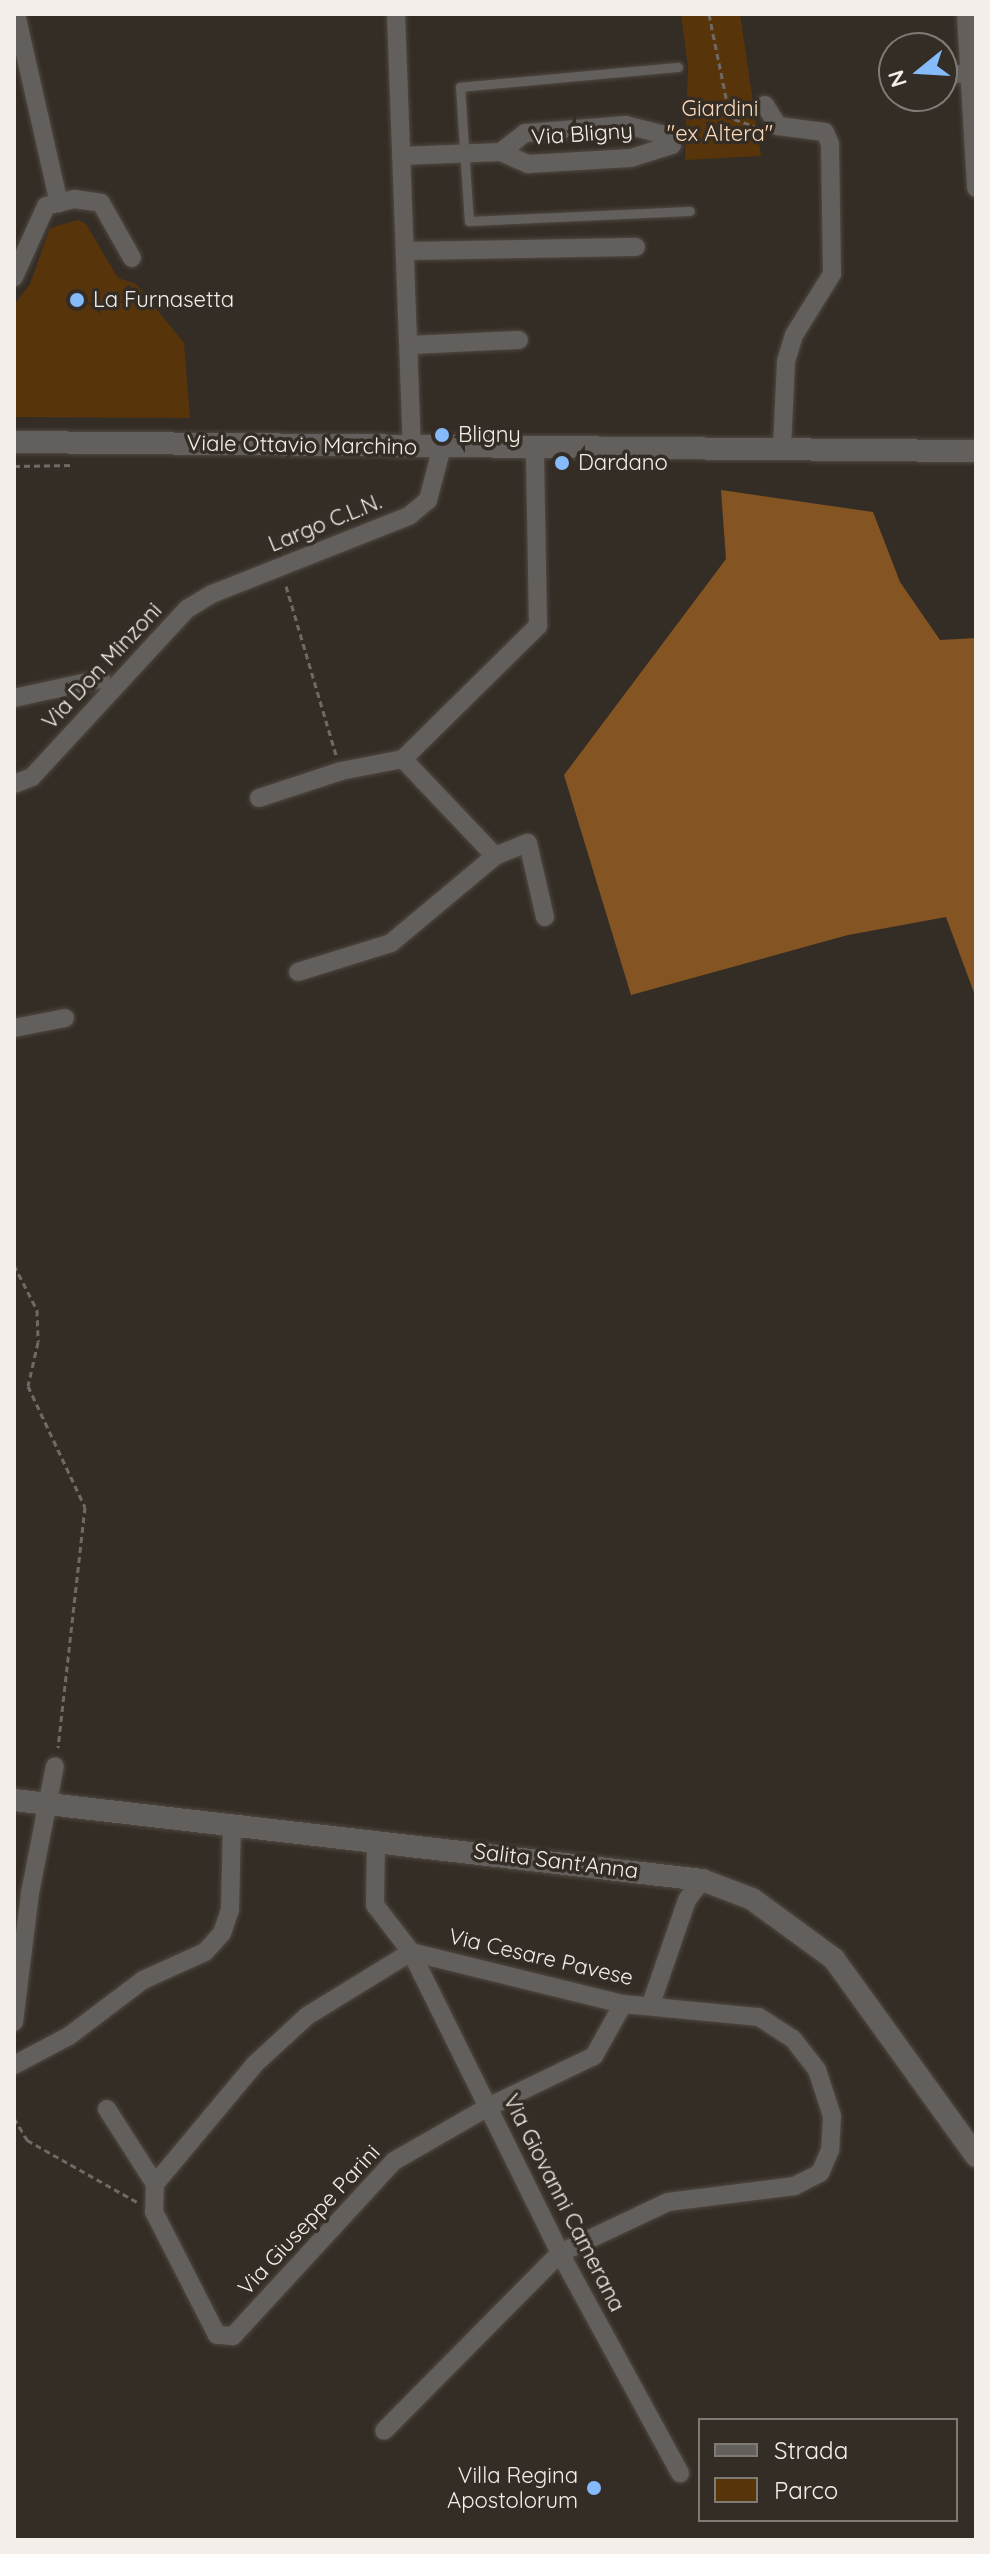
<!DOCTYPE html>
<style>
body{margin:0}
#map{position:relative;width:990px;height:2554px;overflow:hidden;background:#342d26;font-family:Quicksand,sans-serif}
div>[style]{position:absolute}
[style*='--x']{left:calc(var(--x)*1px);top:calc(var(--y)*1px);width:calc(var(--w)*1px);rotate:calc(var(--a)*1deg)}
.green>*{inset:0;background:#58340b}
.forest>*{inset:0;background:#845522}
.path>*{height:3px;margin-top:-1.5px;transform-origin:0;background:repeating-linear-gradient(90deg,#706963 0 6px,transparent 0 10px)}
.roads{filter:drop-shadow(0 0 2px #4f4841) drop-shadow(0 0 2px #4f4841)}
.service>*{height:9px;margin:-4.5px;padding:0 4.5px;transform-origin:4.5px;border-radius:4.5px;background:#635f5c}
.minor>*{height:18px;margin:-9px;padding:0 9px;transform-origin:9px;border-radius:9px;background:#635f5c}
.tertiary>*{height:22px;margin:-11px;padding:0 11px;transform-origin:11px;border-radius:11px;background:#635f5c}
.dots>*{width:22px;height:22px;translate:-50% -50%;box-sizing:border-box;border:4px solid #342d26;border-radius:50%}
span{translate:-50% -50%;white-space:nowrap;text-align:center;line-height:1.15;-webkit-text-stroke:7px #342d26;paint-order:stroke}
.park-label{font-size:22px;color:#fad8b8}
.street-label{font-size:22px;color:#f3eeea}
.poi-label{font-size:22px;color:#f3eeea}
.left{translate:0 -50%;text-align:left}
.right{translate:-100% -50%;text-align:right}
.frame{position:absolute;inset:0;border:16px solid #f3eeea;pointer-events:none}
.legend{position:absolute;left:698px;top:2418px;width:260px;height:104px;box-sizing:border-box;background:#342d26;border:2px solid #807a74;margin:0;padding:10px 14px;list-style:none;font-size:24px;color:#f3eeea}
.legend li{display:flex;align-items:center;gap:16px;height:40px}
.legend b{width:40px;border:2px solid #807a74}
.north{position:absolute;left:878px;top:32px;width:80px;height:80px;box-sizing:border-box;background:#342d26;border:2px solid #807a74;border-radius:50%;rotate:252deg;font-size:22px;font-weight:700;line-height:32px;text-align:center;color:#f3eeea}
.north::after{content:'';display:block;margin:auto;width:28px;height:36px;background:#85bbfb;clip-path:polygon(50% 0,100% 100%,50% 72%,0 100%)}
</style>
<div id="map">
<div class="green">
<i style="clip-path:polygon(681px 14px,740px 14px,761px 156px,685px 160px,688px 67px)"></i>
<i style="clip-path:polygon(78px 220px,86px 224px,118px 278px,136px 284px,184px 343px,190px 418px,14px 417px,14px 305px,30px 284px,50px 228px)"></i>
</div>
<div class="forest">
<i style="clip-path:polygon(721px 490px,873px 512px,900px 582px,940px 640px,976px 638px,976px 998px,946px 917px,848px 935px,631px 995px,564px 775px,726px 559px)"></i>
</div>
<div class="path">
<i style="--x:709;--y:14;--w:95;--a:78.5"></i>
<i style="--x:728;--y:107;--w:13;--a:63"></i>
<i style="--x:734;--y:119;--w:21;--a:19"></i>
<i style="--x:14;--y:466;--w:60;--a:-1"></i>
<i style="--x:286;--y:586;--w:176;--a:73.5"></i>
<i style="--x:14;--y:1265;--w:51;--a:62.9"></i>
<i style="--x:37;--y:1310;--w:32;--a:88"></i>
<i style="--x:38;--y:1342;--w:45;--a:102.8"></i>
<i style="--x:28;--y:1386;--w:134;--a:64.8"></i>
<i style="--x:85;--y:1507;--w:242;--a:96.4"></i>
<i style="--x:14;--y:2118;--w:26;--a:59"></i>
<i style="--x:27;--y:2140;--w:126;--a:29.4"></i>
</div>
<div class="roads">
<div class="service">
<i style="--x:678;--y:67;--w:219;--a:174.8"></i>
<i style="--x:460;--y:87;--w:134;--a:86.2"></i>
<i style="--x:469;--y:221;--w:221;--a:-2.6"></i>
</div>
<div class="minor">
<i style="--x:16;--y:14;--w:194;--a:77.2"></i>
<i style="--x:396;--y:14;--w:433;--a:87.9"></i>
<i style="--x:966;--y:14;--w:174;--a:86.7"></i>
<i style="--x:942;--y:75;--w:27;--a:-4"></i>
<i style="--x:765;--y:105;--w:25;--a:58"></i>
<i style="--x:778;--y:126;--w:47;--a:7.3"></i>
<i style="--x:825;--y:132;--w:13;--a:67"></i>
<i style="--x:830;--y:144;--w:130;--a:89.1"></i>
<i style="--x:832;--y:274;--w:72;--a:121.9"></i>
<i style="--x:794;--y:335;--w:27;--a:107"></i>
<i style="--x:786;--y:361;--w:89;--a:92.6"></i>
<i style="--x:401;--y:156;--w:100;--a:-2.3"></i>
<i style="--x:501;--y:152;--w:30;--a:24"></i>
<i style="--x:528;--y:164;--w:103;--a:-3.3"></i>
<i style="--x:631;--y:158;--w:43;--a:-17.6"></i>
<i style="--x:672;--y:145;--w:8;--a:-83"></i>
<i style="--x:673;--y:137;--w:49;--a:-165.7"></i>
<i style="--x:626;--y:125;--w:101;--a:175.5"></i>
<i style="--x:525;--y:133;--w:31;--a:142"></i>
<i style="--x:405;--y:251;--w:231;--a:-1"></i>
<i style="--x:14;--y:277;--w:78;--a:-65.7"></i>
<i style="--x:46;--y:206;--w:29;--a:-14"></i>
<i style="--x:74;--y:199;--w:27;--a:8"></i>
<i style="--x:101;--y:203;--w:63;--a:60.6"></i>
<i style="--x:409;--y:345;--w:110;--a:-2.6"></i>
<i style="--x:14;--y:698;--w:89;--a:-12.3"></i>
<i style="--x:403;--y:759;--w:134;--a:46.5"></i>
<i style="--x:14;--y:784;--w:19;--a:-21"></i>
<i style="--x:32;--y:777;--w:229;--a:-47.3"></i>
<i style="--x:187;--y:609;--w:29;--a:-31"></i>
<i style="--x:212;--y:594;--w:212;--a:-21.6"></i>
<i style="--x:409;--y:516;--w:25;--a:-40"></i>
<i style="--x:428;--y:500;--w:55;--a:-75.2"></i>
<i style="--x:259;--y:798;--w:86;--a:-18.2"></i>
<i style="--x:341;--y:771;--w:63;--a:-11"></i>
<i style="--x:403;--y:759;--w:190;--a:-44.6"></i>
<i style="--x:538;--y:626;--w:178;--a:-91"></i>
<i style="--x:298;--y:972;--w:97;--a:-17.3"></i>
<i style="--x:391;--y:943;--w:136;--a:-39.9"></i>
<i style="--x:495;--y:856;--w:35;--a:-22"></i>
<i style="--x:528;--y:843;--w:76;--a:77.1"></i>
<i style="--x:14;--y:1028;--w:52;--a:-11.1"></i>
<i style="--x:376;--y:1841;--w:64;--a:90.9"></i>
<i style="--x:375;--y:1905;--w:59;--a:52.5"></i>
<i style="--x:411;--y:1952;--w:218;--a:13.8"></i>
<i style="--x:623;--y:2004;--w:137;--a:5.5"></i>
<i style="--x:759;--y:2017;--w:40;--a:32.9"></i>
<i style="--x:793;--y:2039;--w:39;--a:52"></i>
<i style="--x:817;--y:2070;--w:48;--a:71.9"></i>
<i style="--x:832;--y:2116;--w:34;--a:93"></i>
<i style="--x:830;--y:2150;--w:25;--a:113"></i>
<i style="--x:820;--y:2173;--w:28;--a:153"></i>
<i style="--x:795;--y:2186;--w:128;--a:172.8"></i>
<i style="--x:668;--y:2202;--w:119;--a:154.7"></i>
<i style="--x:560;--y:2253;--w:250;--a:134.7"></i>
<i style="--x:623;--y:2004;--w:60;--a:119.1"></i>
<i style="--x:594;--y:2056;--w:118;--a:154.3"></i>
<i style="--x:488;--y:2107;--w:108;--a:150.1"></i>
<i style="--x:394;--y:2161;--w:238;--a:132.6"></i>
<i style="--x:233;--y:2336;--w:16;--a:-176"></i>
<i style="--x:217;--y:2335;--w:138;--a:-117.1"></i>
<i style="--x:154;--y:2212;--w:28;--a:-88"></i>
<i style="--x:155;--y:2184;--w:156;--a:-50.2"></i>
<i style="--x:255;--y:2064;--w:71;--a:-42.7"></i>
<i style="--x:307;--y:2016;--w:122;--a:-31.6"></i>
<i style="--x:411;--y:1952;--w:173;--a:63.6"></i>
<i style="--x:488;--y:2107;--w:163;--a:63.7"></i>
<i style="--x:560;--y:2253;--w:251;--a:61.4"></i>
<i style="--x:651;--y:2004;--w:110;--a:-70.9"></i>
<i style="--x:687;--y:1900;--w:25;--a:-53"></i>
<i style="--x:14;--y:2022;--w:130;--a:-82.9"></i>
<i style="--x:30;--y:1893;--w:129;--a:-78.9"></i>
<i style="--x:14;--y:2065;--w:62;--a:-27.8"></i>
<i style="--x:69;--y:2036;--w:93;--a:-37.1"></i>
<i style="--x:143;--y:1980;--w:68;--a:-24.3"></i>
<i style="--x:205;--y:1952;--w:25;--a:-48"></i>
<i style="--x:222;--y:1933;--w:24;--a:-71"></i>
<i style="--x:230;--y:1910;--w:86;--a:-88.7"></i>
<i style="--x:107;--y:2109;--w:89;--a:57.4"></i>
</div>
<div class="tertiary">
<i style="--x:14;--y:442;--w:962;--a:0.54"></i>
<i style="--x:14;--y:1800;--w:693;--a:6.63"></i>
<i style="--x:702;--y:1880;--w:53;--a:20.8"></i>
<i style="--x:752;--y:1899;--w:102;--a:36.2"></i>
<i style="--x:834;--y:1959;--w:243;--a:54.2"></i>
</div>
</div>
<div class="dots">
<i style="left:77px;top:300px;background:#85bbfb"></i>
<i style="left:442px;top:435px;background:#85bbfb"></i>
<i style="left:562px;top:463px;background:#85bbfb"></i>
<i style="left:594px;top:2488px;background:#85bbfb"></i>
</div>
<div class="park-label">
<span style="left:720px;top:121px">Giardini<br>"ex Altera"</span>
</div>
<div class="street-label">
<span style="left:582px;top:134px;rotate:-4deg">Via Bligny</span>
<span style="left:302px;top:445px;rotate:1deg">Viale Ottavio Marchino</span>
<span style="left:325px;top:523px;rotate:-22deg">Largo C.L.N.</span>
<span style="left:102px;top:666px;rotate:-47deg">Via Don Minzoni</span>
<span style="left:556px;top:1861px;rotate:7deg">Salita Sant'Anna</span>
<span style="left:541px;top:1957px;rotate:13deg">Via Cesare Pavese</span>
<span style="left:564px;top:2203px;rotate:63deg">Via Giovanni Camerana</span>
<span style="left:309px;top:2220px;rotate:-47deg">Via Giuseppe Parini</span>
</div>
<div class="poi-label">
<span class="left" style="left:93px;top:300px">La Furnasetta</span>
<span class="left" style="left:458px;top:435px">Bligny</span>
<span class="left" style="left:578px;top:463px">Dardano</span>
<span class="right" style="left:578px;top:2488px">Villa Regina<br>Apostolorum</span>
</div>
<div class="frame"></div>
<ul class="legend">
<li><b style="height:10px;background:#635f5c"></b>Strada</li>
<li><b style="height:22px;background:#58340b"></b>Parco</li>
</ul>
<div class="north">N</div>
</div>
